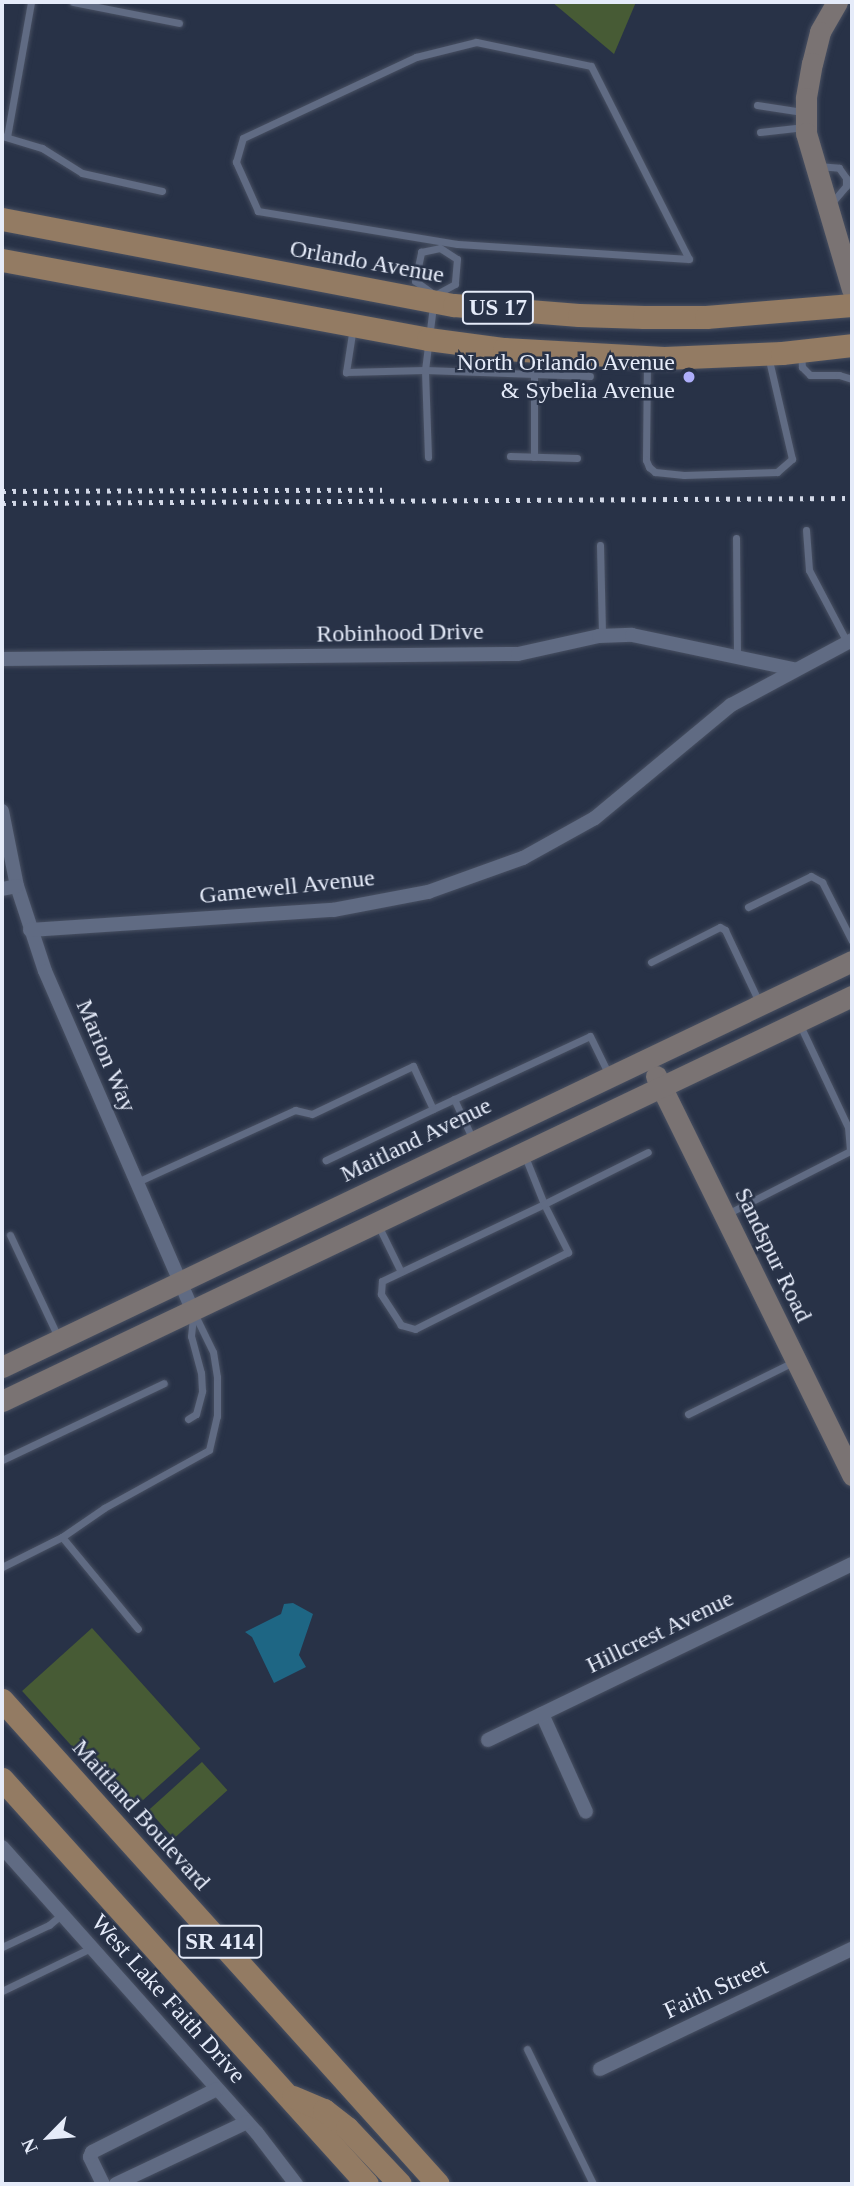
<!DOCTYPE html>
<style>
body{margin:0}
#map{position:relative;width:854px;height:2186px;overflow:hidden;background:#283247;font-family:"Times New Roman",serif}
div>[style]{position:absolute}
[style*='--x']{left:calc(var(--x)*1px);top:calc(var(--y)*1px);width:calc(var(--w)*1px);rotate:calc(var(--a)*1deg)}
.green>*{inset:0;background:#475b35;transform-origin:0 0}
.water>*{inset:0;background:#1e6684}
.roads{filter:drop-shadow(0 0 2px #485062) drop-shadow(0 0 2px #485062)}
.lane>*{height:7px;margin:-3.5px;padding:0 3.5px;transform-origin:3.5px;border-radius:3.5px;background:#606b83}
.street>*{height:14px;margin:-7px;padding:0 7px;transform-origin:7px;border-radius:7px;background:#606b83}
.secondary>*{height:21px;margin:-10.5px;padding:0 10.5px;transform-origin:10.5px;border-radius:10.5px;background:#7a7373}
.primary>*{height:23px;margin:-11.5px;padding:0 11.5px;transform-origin:11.5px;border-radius:11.5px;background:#937b63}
.rail>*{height:5px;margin-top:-2.5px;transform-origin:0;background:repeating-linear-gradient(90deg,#d1d7e6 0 3.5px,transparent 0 10.5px)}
.dots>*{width:19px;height:19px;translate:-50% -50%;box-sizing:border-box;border:4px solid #283247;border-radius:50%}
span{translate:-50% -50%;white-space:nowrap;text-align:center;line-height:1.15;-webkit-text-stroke:5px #283247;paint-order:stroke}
.shield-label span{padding:2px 5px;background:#283247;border:2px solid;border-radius:5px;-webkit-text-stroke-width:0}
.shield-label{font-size:23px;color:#e5ebf9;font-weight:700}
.street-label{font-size:24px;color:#e5ebf9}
.poi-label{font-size:24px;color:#e5ebf9}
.right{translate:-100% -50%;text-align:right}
.frame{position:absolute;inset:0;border:4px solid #e5ebf9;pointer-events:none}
.north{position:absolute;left:14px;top:2102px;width:70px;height:70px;-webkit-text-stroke:5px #283247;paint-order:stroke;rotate:245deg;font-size:19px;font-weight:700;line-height:28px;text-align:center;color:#e5ebf9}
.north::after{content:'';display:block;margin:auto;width:24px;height:32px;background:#e5ebf9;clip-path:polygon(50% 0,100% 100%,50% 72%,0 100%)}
</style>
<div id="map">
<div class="green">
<i style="clip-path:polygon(552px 2px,636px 2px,614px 54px)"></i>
<i style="left:92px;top:1628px;width:162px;height:94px;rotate:48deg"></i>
<i style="left:202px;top:1762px;width:38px;height:72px;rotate:48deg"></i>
</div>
<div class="water">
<i style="clip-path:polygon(293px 1603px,313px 1614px,299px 1655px,306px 1667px,274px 1683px,252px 1637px,245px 1632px,281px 1614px,284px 1604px)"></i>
</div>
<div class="roads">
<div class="lane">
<i style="--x:73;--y:2;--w:108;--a:11.2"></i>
<i style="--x:476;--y:42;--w:117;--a:11.8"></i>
<i style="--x:591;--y:66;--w:216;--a:63.1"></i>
<i style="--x:689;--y:259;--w:232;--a:-176.3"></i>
<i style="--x:457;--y:244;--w:202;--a:-170.6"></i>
<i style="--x:258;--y:211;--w:54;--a:-114.2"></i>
<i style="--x:236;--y:162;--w:25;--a:-74"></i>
<i style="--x:243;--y:138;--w:191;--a:-25.1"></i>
<i style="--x:416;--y:57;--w:62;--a:-14"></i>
<i style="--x:757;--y:105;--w:46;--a:8.8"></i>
<i style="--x:760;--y:132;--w:45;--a:-6.3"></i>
<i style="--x:2;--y:136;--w:42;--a:16.7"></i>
<i style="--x:42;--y:148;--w:47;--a:32"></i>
<i style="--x:82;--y:173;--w:82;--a:12.7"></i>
<i style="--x:7;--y:137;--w:137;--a:-79.9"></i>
<i style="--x:818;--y:166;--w:21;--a:5"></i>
<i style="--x:839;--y:168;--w:12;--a:55"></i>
<i style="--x:846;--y:178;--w:8;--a:90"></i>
<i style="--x:846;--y:186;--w:23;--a:130"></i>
<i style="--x:440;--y:248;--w:20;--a:33"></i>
<i style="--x:457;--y:259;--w:25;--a:95"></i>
<i style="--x:455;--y:284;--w:23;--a:151"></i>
<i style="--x:435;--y:295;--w:24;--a:-145"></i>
<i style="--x:415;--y:281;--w:30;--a:-78"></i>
<i style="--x:421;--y:252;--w:19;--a:-12"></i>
<i style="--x:353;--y:327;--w:46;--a:98.8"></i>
<i style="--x:346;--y:372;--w:79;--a:-1.5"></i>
<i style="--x:425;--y:370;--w:165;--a:2.1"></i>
<i style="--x:801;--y:353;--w:14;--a:86"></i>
<i style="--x:802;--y:367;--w:11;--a:45"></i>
<i style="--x:810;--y:375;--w:29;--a:0"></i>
<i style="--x:839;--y:375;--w:14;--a:17"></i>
<i style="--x:647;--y:362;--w:98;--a:90.6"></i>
<i style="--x:646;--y:460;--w:8;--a:67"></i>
<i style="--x:649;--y:467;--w:8;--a:40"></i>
<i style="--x:655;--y:472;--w:29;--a:6"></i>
<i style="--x:684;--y:475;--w:93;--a:-1.8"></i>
<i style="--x:777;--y:472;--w:20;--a:-41"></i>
<i style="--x:792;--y:459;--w:106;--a:-103.1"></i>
<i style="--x:534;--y:372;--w:85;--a:90"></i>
<i style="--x:510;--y:456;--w:67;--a:1.7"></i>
<i style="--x:428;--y:457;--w:87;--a:-92"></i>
<i style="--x:425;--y:370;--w:64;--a:-82.9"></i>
<i style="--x:806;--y:530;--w:40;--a:85.7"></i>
<i style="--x:809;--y:570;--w:81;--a:62.2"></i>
<i style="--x:736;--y:538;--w:118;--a:89.5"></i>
<i style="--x:600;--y:545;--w:91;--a:88.7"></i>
<i style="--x:748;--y:907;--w:70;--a:-26.2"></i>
<i style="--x:811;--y:876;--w:13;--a:29"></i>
<i style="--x:822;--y:882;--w:66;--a:63"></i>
<i style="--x:651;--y:962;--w:77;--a:-26.9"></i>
<i style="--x:720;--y:927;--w:6;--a:31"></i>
<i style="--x:725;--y:930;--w:82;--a:64.7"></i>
<i style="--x:799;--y:1023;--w:115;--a:64.8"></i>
<i style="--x:848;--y:1127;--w:24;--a:85"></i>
<i style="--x:454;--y:1099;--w:45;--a:65.1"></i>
<i style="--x:433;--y:1109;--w:173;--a:-24.9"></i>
<i style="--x:590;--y:1036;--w:43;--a:64"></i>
<i style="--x:524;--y:1154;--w:54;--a:68.2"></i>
<i style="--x:544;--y:1204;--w:54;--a:63.4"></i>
<i style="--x:568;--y:1252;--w:171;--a:153.3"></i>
<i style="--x:415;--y:1329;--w:15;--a:-164"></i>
<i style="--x:401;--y:1325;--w:37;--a:-123"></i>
<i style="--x:381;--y:1294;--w:13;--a:-86"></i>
<i style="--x:382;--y:1281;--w:179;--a:-25.4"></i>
<i style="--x:544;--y:1204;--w:116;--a:-26.6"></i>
<i style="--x:137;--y:1182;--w:174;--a:-24.5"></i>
<i style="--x:295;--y:1110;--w:17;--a:13"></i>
<i style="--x:312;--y:1114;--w:112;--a:-25.4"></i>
<i style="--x:413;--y:1066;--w:47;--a:65.1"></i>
<i style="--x:433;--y:1109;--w:119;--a:154.5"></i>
<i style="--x:725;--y:1215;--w:143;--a:-27.1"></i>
<i style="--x:378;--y:1225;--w:52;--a:63.9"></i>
<i style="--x:10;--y:1235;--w:115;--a:64.8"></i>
<i style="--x:688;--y:1414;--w:117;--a:-26.3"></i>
<i style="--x:188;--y:1419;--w:9;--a:-32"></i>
<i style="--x:196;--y:1414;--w:24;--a:-75"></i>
<i style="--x:202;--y:1391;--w:18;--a:-93"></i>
<i style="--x:201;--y:1373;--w:38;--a:-105"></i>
<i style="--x:191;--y:1336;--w:20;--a:-84"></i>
<i style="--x:2;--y:1460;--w:179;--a:-25.4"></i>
<i style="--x:62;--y:1537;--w:119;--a:50.4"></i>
<i style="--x:2;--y:1567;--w:67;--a:-26.6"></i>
<i style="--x:62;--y:1537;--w:51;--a:-34.6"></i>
<i style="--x:104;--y:1508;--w:120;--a:-28.9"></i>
<i style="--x:209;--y:1450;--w:35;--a:-77"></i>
<i style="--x:217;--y:1416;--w:39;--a:-90"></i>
<i style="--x:217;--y:1377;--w:25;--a:-99"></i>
<i style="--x:213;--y:1352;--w:43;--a:-116"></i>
<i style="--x:2;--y:1947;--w:52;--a:-25.1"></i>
<i style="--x:49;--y:1925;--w:17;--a:-40"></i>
<i style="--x:2;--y:1991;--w:99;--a:-25.8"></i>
<i style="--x:527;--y:2049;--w:150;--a:63.9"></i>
</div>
<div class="street">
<i style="--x:2;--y:659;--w:516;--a:-0.56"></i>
<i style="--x:518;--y:654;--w:83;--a:-12.5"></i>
<i style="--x:599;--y:636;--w:33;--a:-2"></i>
<i style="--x:632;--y:635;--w:166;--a:11.9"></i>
<i style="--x:2;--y:811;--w:76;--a:78.7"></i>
<i style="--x:17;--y:886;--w:89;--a:71.8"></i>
<i style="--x:45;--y:971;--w:371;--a:66.5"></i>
<i style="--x:2;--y:889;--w:15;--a:-11"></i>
<i style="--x:30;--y:930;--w:304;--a:-3.8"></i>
<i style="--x:333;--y:910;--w:97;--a:-10.7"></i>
<i style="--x:428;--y:892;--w:101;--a:-19.7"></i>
<i style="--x:523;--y:858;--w:82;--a:-29.1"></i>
<i style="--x:595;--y:818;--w:177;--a:-39.7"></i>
<i style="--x:731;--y:705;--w:137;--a:-28.2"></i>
<i style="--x:542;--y:1714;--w:107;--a:65.8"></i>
<i style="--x:488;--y:1740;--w:404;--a:-25.8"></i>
<i style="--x:2;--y:1847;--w:383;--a:48.3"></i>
<i style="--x:257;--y:2133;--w:64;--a:52.6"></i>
<i style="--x:600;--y:2069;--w:279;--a:-25.5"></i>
<i style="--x:103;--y:2184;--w:30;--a:-116"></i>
<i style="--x:90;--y:2157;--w:5;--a:-68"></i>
<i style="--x:92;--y:2152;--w:140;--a:-26.7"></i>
<i style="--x:116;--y:2184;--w:145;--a:-25.3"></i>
</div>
<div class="secondary">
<i style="--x:837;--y:2;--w:34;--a:120"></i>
<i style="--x:820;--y:32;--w:32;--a:104"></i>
<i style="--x:812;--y:63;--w:36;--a:100"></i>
<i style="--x:806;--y:98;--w:35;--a:90"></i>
<i style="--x:806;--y:133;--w:163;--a:73.6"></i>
<i style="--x:656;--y:1076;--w:445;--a:63.8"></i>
<i style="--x:2;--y:1367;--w:942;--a:-25.53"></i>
<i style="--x:2;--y:1401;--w:942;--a:-25.48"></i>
</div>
<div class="primary">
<i style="--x:2;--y:219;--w:460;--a:10.8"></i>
<i style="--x:454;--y:305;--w:125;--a:4.6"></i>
<i style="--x:579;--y:315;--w:65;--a:1.8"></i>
<i style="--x:644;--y:317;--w:62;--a:0"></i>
<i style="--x:706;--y:317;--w:146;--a:-4.7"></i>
<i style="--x:2;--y:260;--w:433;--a:10.5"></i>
<i style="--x:428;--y:339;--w:77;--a:7.5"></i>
<i style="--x:504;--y:349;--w:160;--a:3.2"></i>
<i style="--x:664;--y:358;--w:118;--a:-2.4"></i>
<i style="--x:782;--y:353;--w:70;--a:-6.5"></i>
<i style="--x:2;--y:1700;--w:651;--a:47.99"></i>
<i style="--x:2;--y:1779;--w:545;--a:47.97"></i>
<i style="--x:293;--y:2097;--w:34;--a:23"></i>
<i style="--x:324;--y:2110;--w:29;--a:38"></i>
<i style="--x:347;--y:2128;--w:77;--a:46.6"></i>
</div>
</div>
<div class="rail">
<i style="--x:2;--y:491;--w:380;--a:-0.2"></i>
<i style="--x:2;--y:503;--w:850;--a:-0.34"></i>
</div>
<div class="dots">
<i style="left:689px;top:377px;background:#aeaefa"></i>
</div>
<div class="shield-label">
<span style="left:498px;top:308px">US 17</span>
<span style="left:220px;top:1942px">SR 414</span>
</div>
<div class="street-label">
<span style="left:367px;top:262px;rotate:10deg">Orlando Avenue</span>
<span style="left:400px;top:633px;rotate:-1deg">Robinhood Drive</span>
<span style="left:287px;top:887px;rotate:-6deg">Gamewell Avenue</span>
<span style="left:106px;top:1056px;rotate:67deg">Marion Way</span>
<span style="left:416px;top:1140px;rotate:-26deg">Maitland Avenue</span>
<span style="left:773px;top:1255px;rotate:64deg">Sandspur Road</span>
<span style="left:660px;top:1632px;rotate:-26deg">Hillcrest Avenue</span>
<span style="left:141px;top:1815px;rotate:48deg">Maitland Boulevard</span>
<span style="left:716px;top:1989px;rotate:-25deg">Faith Street</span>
<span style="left:168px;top:1999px;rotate:48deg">West Lake Faith Drive</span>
</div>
<div class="poi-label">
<span class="right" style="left:675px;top:377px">North Orlando Avenue<br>&amp; Sybelia Avenue</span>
</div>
<div class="frame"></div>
<div class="north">N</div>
</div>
